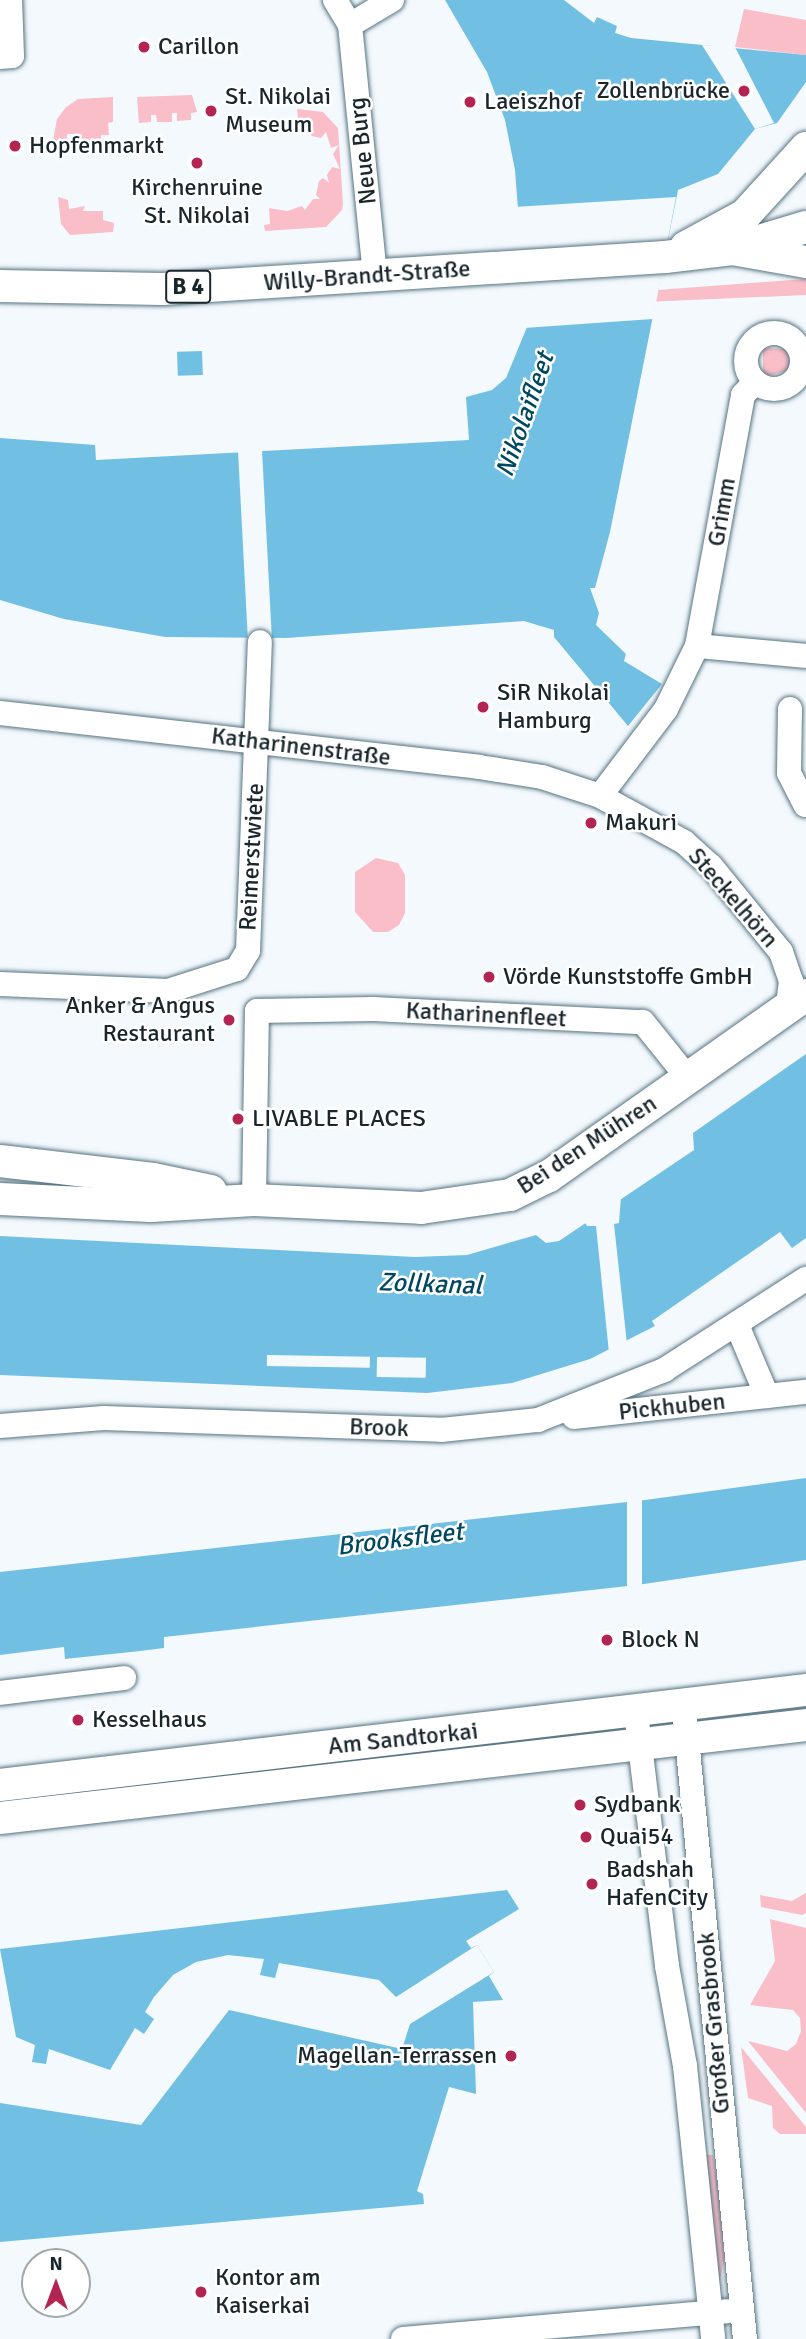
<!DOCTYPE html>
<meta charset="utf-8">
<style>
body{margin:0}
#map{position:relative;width:806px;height:2339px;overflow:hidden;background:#f3f9fd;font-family:Signika,sans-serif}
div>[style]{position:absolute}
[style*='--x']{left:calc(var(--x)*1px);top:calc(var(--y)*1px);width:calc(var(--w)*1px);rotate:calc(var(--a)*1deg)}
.green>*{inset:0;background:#fabec8}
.water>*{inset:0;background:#71c0e4;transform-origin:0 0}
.pier>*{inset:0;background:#f3f9fd;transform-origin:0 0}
.roads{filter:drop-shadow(0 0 2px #567482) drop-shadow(0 0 2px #567482)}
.minor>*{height:24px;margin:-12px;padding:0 12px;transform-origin:12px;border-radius:12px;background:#fff}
.minor>.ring{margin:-12px;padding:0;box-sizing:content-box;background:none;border:24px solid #fff;border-radius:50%}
.major>*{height:32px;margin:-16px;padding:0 16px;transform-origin:16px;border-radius:16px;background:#fff}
.dots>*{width:19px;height:19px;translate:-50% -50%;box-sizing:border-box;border:4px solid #fff;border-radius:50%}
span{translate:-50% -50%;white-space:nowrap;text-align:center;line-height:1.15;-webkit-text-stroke:5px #fff;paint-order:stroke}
.shield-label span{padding:2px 5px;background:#fff;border:2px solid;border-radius:5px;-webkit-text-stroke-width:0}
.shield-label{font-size:23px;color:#19262c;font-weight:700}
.poi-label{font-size:24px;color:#19262c}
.left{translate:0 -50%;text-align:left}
.right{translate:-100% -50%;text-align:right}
.street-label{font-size:24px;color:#19262c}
.water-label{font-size:26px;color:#004860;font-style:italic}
.north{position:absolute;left:21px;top:2248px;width:70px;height:70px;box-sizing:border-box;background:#fff;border:2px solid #a3a8ab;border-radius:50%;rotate:0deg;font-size:19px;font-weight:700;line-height:28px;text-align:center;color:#19262c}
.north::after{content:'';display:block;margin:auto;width:24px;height:32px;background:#b42452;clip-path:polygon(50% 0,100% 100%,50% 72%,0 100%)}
</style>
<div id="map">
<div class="green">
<i style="clip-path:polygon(744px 9px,806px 20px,806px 55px,735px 47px)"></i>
<i style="clip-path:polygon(192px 95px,197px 112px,191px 113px,191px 120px,177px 121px,177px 113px,172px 113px,172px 122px,157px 122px,156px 115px,151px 115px,151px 122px,139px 123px,137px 97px)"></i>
<i style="clip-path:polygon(113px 97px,113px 122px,108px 123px,109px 135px,101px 135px,101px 147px,86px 140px,86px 148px,79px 148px,78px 134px,67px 134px,67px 149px,51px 151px,57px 119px,66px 107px,78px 99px)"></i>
<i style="clip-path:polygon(297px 109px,323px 112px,338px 128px,343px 204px,342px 210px,326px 227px,265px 231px,264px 225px,270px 224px,269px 208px,287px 211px,302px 206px,305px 210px,313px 199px,320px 199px,316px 195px,319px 181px,323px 178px,329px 183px,327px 175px,332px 167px,340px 169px,333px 154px,339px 145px,331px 148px,326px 132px,321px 138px,312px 136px,305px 129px,312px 119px,298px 118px)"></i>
<i style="clip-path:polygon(58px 197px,68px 200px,69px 209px,85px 206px,83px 211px,103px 211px,103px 220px,114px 223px,113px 232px,70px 235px,61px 224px)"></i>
<i style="clip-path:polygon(806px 279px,806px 295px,645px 302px,644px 291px)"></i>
<i style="clip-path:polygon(763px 348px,791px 349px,791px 370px,763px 377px)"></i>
<i style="clip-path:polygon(376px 858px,398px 863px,405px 875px,405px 913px,399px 925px,388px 932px,373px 932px,355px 912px,355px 872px)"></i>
<i style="clip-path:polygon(576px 1734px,577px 1741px,51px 1802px,50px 1793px)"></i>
<i style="clip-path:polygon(806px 1893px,806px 1913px,802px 1915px,761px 1907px,760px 1895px,792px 1901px)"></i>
<i style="clip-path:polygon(770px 1919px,806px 1928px,806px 2113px,748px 2041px,787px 2051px,796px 2044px,801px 2031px,800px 2018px,793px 2010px,750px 2005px,775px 1961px)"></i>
<i style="clip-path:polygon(741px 2047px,806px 2127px,806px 2134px,780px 2134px,773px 2128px,772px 2106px,748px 2098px)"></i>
<i style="clip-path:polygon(706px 2155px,713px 2155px,725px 2226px,726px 2255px,717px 2290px)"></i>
</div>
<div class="water">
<i style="clip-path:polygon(445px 0,564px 0,594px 23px,597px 17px,617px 26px,615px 33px,631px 38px,806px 55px,806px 82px,777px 123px,755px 129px,718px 174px,678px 190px,610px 532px,595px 588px,590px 588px,599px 613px,596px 625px,626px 654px,624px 661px,662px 684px,628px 726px,554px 637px,554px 630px,524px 621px,286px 638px,165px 637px,64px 619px,0 600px,0 438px,95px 445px,96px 460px,469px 440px,466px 397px,492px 390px,506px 378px,527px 327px,515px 170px,505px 120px,487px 72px)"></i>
<i style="left:202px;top:351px;width:24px;height:25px;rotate:88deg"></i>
<i style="clip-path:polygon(806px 1054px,806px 1238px,792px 1248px,780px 1232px,652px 1321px,655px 1326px,590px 1359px,512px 1383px,427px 1393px,0 1375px,0 1236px,415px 1257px,467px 1255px,536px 1235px,546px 1243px,559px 1241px,694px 1150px,693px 1133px)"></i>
<i style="clip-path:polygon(806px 1478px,806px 1560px,637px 1585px,164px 1637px,164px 1648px,140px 1651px,65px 1659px,64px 1647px,0 1655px,0 1572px,645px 1500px)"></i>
<i style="clip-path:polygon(507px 1890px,519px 1909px,466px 1941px,471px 1948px,477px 1945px,494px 1972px,489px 1976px,503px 2000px,473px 2002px,476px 2094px,449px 2087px,417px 2191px,423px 2194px,424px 2204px,0 2242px,0 1949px)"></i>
</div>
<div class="pier">
<i style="clip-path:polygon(702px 45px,735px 47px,774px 123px,755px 129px)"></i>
<i style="clip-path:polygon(676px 197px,653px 319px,524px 328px,514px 207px)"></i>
<i style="left:262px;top:450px;width:192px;height:24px;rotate:87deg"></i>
<i style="clip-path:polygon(621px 1197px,619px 1223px,614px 1224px,627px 1344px,609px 1353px,596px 1226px,587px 1226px,584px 1221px)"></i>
<i style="left:267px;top:1355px;width:103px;height:11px;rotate:1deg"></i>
<i style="left:377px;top:1357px;width:49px;height:20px;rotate:1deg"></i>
<i style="left:627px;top:1497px;width:15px;height:92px"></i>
<i style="clip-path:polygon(477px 1945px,494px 1972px,410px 2024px,402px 2049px,229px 2010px,141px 2125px,0 2103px,0 1949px,16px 2037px,35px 2045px,32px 2062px,46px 2064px,49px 2049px,110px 2070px,135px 2028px,144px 2034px,154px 2019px,145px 2012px,154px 1997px,173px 1975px,196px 1962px,228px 1955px,264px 1959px,260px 1975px,275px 1978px,279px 1963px,379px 1980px,396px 1997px)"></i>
</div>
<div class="roads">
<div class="minor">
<i style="--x:335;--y:0;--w:29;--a:59"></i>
<i style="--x:350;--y:25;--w:252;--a:84.3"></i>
<i style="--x:350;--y:25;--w:49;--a:-30.8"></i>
<i style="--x:0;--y:57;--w:12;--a:-5"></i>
<i style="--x:12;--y:56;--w:56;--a:-92"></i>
<i class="ring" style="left:746px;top:333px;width:32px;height:32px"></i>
<i style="--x:697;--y:646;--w:109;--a:5.2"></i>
<i style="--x:790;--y:709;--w:64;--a:90.9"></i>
<i style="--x:789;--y:773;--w:36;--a:63"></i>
<i style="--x:0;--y:713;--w:482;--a:6.4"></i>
<i style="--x:479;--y:767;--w:64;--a:9"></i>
<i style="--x:542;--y:777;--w:61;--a:18.1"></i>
<i style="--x:600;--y:796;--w:96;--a:28.7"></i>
<i style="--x:684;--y:842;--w:36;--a:42"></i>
<i style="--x:711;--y:866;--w:111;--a:50.9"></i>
<i style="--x:781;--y:952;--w:31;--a:71"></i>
<i style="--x:791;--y:981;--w:25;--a:97"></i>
<i style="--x:600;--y:796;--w:109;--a:-52.8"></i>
<i style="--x:666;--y:709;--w:70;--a:-63.8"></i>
<i style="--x:697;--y:646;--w:255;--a:-79.6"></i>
<i style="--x:743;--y:395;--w:18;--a:-47"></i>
<i style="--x:0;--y:984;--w:168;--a:2.4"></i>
<i style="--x:168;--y:991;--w:72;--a:-17.7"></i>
<i style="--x:237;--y:969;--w:21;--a:-59"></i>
<i style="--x:248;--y:951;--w:309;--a:-87.8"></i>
<i style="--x:254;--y:1200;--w:189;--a:-89.1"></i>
<i style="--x:257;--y:1011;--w:116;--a:-1"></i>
<i style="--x:373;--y:1009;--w:270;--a:2.8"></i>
<i style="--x:643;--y:1022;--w:72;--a:51.2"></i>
<i style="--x:737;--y:1325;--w:77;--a:67.1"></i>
<i style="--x:574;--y:1417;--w:233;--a:-6.2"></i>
<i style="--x:0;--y:1426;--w:104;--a:-4.4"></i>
<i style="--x:104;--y:1418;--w:337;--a:2"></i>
<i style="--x:441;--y:1430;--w:98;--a:-5.9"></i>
<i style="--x:538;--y:1420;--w:136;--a:-21.6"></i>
<i style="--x:664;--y:1370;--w:169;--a:-32.7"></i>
<i style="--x:0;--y:1693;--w:125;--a:-6.9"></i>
<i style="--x:684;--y:1708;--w:634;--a:84.48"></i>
<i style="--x:636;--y:1713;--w:255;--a:83"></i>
<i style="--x:667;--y:1966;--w:102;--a:79.8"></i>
<i style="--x:685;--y:2066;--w:274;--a:84.1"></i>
<i style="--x:403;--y:2339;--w:325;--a:-4.9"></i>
</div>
<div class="major">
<i style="--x:686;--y:247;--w:67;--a:-28.5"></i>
<i style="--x:745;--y:215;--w:91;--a:-47.7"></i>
<i style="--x:738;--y:250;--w:69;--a:10"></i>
<i style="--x:0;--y:286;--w:162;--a:1.1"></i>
<i style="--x:162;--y:289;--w:504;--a:-3.64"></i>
<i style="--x:665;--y:257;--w:68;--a:-6.7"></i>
<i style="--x:733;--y:249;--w:76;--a:-16.8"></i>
<i style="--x:0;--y:1161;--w:154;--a:6.7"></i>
<i style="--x:153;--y:1179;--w:59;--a:11.7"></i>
<i style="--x:0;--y:1199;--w:151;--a:2.7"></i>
<i style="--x:151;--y:1206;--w:103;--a:-3.3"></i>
<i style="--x:254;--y:1200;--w:167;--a:2.7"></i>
<i style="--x:421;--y:1208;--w:90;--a:-8.3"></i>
<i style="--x:510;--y:1195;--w:43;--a:-26"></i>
<i style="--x:549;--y:1176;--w:314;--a:-35.2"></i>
<i style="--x:0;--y:1785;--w:812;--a:-6.72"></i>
<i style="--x:0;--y:1818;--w:811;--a:-6.58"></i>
</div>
</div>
<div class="dots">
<i style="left:144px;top:47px;background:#b42452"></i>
<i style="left:744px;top:91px;background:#b42452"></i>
<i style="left:470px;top:102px;background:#b42452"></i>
<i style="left:211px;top:111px;background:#b42452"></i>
<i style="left:15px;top:146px;background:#b42452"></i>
<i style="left:197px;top:163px;background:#b42452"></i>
<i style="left:483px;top:707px;background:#b42452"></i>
<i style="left:591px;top:823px;background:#b42452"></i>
<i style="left:489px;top:977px;background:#b42452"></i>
<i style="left:229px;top:1020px;background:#b42452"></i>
<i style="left:238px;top:1119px;background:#b42452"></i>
<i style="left:607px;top:1640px;background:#b42452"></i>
<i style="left:78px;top:1720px;background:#b42452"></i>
<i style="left:580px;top:1805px;background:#b42452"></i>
<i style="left:586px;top:1837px;background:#b42452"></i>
<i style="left:592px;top:1884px;background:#b42452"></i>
<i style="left:511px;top:2056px;background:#b42452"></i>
<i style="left:201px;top:2292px;background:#b42452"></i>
</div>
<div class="shield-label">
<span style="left:188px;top:287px">B 4</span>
</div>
<div class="poi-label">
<span class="left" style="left:158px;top:47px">Carillon</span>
<span class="right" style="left:730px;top:91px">Zollenbrücke</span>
<span class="left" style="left:225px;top:111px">St. Nikolai<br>Museum</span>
<span class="left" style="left:484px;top:102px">Laeiszhof</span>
<span class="left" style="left:29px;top:146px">Hopfenmarkt</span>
<span style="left:197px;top:202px">Kirchenruine<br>St. Nikolai</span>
<span class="left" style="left:497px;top:707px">SiR Nikolai<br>Hamburg</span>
<span class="left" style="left:605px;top:823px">Makuri</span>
<span class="left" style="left:503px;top:977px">Vörde Kunststoffe GmbH</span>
<span class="right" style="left:215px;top:1020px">Anker &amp; Angus<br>Restaurant</span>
<span class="left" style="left:252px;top:1119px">LIVABLE PLACES</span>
<span class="left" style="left:621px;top:1640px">Block N</span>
<span class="left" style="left:92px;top:1720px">Kesselhaus</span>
<span class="left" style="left:594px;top:1805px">Sydbank</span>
<span class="left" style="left:600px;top:1837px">Quai54</span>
<span class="left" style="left:606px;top:1884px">Badshah<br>HafenCity</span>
<span class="right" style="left:497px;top:2056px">Magellan-Terrassen</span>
<span class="left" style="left:215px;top:2292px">Kontor am<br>Kaiserkai</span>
</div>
<div class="street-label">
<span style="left:363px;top:151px;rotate:-96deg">Neue Burg</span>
<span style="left:367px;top:276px;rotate:-4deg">Willy-Brandt-Straße</span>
<span style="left:722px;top:512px;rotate:-80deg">Grimm</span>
<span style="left:301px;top:747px;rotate:7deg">Katharinenstraße</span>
<span style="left:252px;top:857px;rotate:-87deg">Reimerstwiete</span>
<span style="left:733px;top:898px;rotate:49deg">Steckelhörn</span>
<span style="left:486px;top:1015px;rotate:3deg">Katharinenfleet</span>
<span style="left:587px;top:1145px;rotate:-33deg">Bei den Mühren</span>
<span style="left:672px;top:1407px;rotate:-6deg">Pickhuben</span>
<span style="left:379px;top:1428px;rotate:2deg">Brook</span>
<span style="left:403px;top:1739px;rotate:-6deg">Am Sandtorkai</span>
<span style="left:714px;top:2023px;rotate:-95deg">Großer Grasbrook</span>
</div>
<div class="water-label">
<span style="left:526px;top:415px;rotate:-71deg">Nikolaifleet</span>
<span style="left:430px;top:1285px;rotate:2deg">Zollkanal</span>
<span style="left:400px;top:1540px;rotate:-7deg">Brooksfleet</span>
</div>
<div class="north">N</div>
</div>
